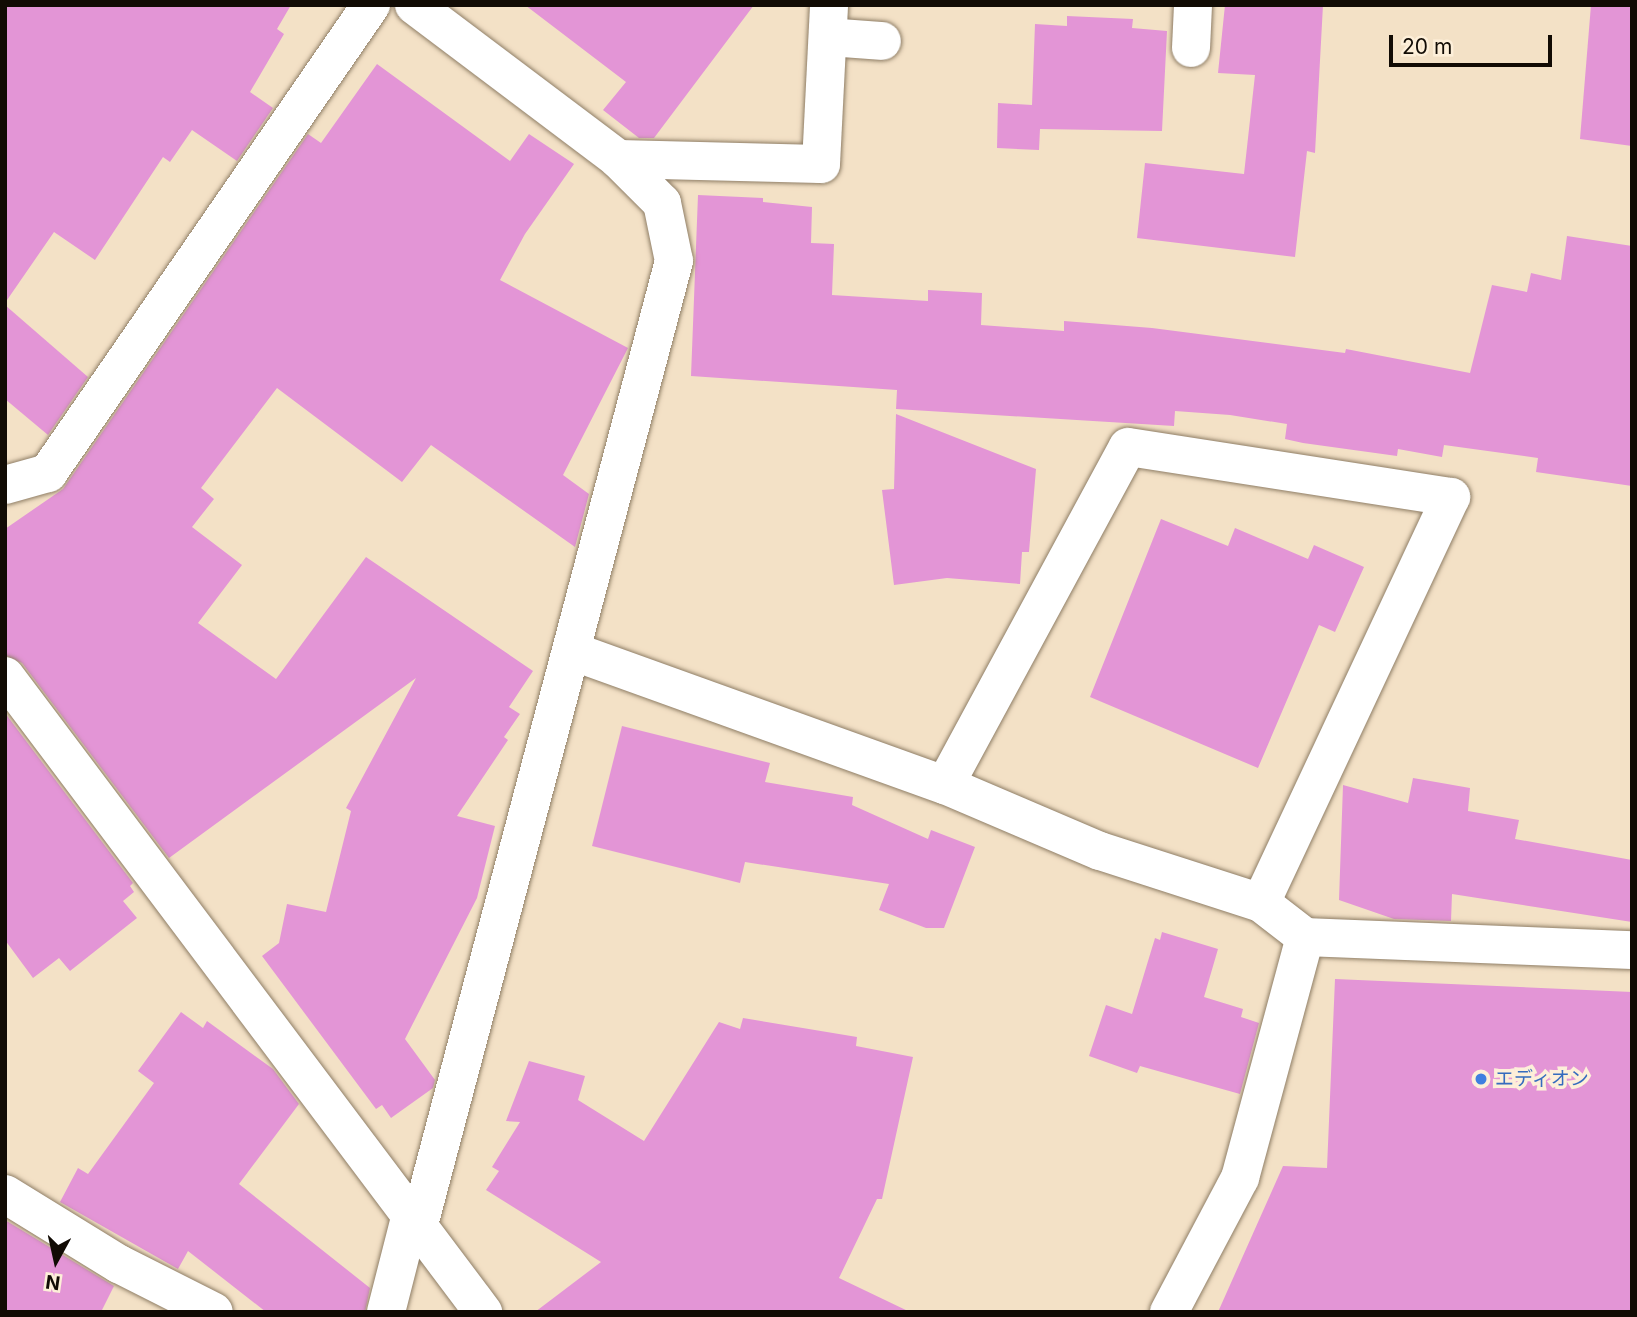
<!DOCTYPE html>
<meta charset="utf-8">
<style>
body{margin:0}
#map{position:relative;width:1637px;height:1317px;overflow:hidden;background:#f3e1c6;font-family:Inter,"Noto Sans JP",sans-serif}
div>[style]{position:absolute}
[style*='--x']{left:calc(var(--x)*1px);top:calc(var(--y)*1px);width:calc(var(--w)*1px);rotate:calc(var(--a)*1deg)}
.building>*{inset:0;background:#e395d6}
.roads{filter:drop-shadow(0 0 2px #8f7e66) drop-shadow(0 0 2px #8f7e66)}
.minor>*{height:38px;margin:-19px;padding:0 19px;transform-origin:19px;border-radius:19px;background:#fff}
.dots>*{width:19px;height:19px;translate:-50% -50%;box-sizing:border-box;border:4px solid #fdefd9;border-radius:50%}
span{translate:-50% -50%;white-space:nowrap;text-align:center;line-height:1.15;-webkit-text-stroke:7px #fdefd9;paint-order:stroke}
.shop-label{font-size:19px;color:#366cbe}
.left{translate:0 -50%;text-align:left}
.frame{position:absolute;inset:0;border:7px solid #110b04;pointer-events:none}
.north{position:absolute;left:21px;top:1226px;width:70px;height:70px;-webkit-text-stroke:5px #fdefd9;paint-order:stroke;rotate:188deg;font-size:19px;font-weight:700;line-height:28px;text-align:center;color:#110b04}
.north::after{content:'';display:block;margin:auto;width:24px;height:32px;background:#110b04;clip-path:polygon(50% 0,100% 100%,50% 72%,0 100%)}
.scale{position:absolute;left:1389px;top:35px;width:163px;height:32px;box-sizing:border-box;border:4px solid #110b04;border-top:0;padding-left:9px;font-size:21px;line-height:24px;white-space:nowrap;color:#110b04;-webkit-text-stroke:5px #fdefd9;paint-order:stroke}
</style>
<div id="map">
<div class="building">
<i style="clip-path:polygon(5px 5px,291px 5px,277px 29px,284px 34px,250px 92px,273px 108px,237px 161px,192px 130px,170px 162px,163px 157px,95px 260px,54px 232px,5px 303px)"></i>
<i style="clip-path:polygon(525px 5px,754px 5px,654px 138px,639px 138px,603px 110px,626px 82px)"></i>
<i style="clip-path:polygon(1225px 5px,1323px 5px,1315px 153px,1307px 151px,1295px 257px,1137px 238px,1145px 163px,1244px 174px,1255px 75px,1218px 73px)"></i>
<i style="clip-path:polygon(1591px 5px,1632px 5px,1632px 146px,1580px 139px)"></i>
<i style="clip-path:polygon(1067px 16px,1133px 19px,1132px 28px,1167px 31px,1162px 131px,1040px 129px,1039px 150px,997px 148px,998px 103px,1032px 105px,1035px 24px,1067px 26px)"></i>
<i style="clip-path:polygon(377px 64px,510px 161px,529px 134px,574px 164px,525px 234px,500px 280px,628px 348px,563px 475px,589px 494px,575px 547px,431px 445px,402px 482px,277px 388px,201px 488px,214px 499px,192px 527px,242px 565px,198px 623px,276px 679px,366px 557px,533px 671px,509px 707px,520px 714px,504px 737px,508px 740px,457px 816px,495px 826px,477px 898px,405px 1039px,435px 1080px,433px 1088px,391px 1118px,382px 1105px,376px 1109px,262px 956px,279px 943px,287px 904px,326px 912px,351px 811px,346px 808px,416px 678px,169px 858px,22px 663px,5px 655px,5px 529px,63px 489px,308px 134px,321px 143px)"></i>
<i style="clip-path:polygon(698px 195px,763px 198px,763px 202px,812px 207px,811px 243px,834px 244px,832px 295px,928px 301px,928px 290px,982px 293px,981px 325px,1064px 331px,1064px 321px,1152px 328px,1345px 353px,1346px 349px,1470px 373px,1492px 285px,1527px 292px,1531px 273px,1561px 280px,1567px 236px,1632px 246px,1632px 486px,1536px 472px,1538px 458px,1444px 445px,1442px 457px,1398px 449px,1397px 456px,1303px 443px,1285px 439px,1287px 424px,1230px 415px,1175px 411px,1174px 426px,896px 409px,897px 390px,691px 376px)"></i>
<i style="clip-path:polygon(5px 305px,88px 377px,48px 435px,5px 399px)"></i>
<i style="clip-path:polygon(896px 414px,1036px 469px,1029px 552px,1022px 552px,1020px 584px,947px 578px,894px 585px,882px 490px,894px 489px)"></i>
<i style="clip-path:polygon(1161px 519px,1228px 546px,1235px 528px,1308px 559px,1314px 545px,1364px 567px,1335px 632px,1319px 625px,1258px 768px,1090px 697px)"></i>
<i style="clip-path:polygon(5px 713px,133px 883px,130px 886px,134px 892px,123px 901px,137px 918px,70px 971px,59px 958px,33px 978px,5px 940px)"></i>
<i style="clip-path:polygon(622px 726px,770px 763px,765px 782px,853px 797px,852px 805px,928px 839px,931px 830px,975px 847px,944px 928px,926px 928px,879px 910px,889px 884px,745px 862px,740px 883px,592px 846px)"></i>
<i style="clip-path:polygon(1413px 778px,1470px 788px,1468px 811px,1519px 820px,1515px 839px,1632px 860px,1632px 922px,1452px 894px,1451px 921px,1394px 919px,1339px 900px,1343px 785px,1408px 803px)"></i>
<i style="clip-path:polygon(1162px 932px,1218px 949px,1204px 997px,1243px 1009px,1241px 1017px,1259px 1023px,1240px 1094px,1140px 1066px,1137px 1073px,1089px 1056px,1106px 1005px,1132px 1014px,1155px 938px,1160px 940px)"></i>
<i style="clip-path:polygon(1335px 979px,1632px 992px,1632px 1312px,1218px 1312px,1283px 1166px,1327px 1168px)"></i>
<i style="clip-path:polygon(181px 1012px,203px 1028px,207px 1021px,273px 1069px,299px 1104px,239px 1184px,370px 1288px,365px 1312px,266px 1312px,188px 1251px,178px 1269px,60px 1202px,78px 1168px,88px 1174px,154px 1083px,138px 1071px)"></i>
<i style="clip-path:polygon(743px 1018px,857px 1037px,856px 1046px,913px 1057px,882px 1199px,877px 1199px,839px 1278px,910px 1312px,535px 1312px,601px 1262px,486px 1190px,499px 1171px,492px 1167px,520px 1122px,506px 1121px,529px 1061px,585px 1076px,578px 1100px,644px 1141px,719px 1022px,740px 1029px)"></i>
<i style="clip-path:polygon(5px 1220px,114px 1286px,101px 1312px,5px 1312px)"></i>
</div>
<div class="roads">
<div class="minor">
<i style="--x:414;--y:5;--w:256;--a:37"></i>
<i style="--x:618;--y:159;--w:62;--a:45"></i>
<i style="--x:662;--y:203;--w:59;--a:78.3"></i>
<i style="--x:674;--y:261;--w:997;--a:104.82"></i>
<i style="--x:828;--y:37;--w:54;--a:4.2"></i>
<i style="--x:1191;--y:48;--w:43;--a:-87.3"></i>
<i style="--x:618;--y:159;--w:203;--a:1.4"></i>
<i style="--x:821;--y:164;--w:159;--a:-87.1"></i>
<i style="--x:5;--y:485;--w:45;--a:-15.6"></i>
<i style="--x:48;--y:473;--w:569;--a:-55.39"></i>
<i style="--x:572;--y:651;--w:396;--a:19.8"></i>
<i style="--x:945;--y:785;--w:168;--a:23.1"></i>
<i style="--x:1100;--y:851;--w:169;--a:17.9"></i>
<i style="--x:1261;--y:903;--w:56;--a:37.7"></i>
<i style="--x:1305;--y:937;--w:327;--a:2.3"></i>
<i style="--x:5;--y:676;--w:796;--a:53.07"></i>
<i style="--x:945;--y:785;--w:384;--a:-61.6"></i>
<i style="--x:1128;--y:447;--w:327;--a:8.8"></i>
<i style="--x:1451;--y:497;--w:448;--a:115.1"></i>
<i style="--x:5;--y:1194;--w:134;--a:31.6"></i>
<i style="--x:119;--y:1264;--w:106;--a:26.8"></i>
<i style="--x:386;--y:1312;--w:101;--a:-75.7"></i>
<i style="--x:1169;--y:1312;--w:152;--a:-62.1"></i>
<i style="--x:1240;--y:1178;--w:250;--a:-74.9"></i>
</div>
</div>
<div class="dots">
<i style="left:1481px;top:1079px;background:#3f7fe0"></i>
</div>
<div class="shop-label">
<span class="left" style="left:1495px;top:1079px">エディオン</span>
</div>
<div class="frame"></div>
<div class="north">N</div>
<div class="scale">20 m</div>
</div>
